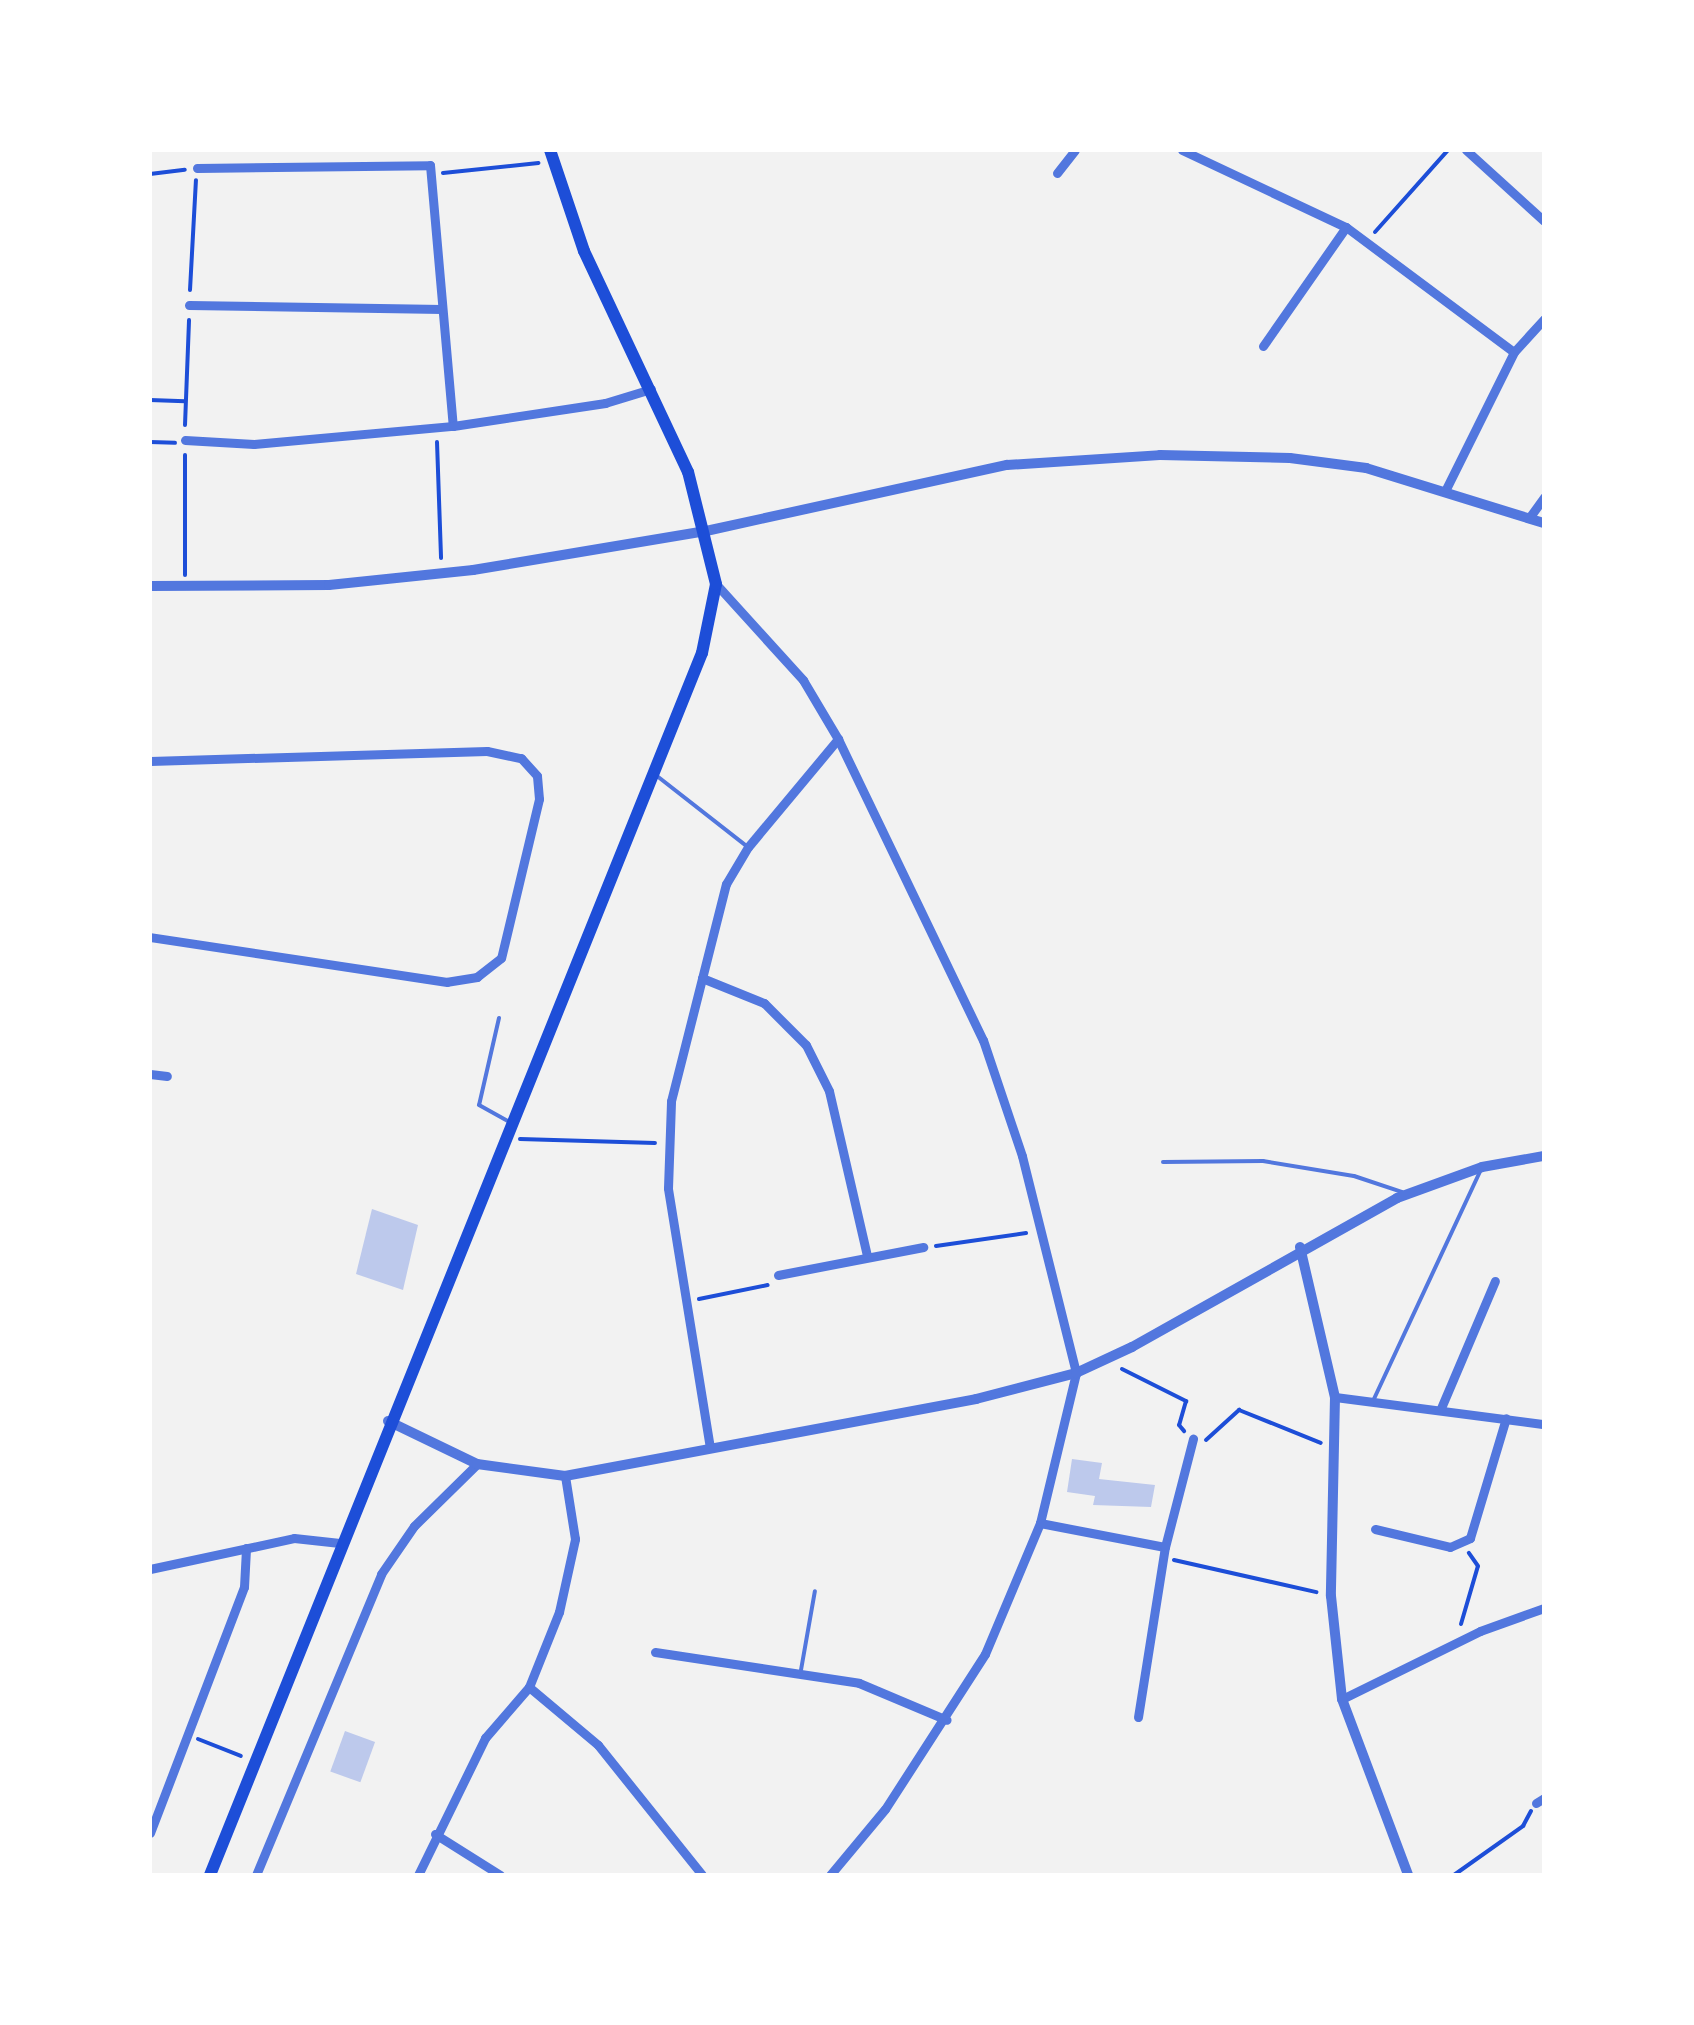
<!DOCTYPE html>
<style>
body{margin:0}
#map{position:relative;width:1694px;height:2025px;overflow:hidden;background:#f2f2f2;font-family:"Alegreya Sans",sans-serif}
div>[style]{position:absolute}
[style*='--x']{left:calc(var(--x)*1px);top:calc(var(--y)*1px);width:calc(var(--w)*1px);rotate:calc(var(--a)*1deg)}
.building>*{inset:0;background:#bdc9ec;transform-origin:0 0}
.path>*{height:4px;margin:-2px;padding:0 2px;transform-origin:2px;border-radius:2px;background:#1d4ed8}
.service>*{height:4px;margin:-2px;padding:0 2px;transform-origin:2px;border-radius:2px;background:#5277de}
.minor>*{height:9px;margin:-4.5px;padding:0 4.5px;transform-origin:4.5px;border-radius:4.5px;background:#5277de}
.tertiary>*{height:10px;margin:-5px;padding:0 5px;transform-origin:5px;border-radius:5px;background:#5277de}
.secondary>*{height:12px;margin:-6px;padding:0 6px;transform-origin:6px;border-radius:6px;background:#1d4ed8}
span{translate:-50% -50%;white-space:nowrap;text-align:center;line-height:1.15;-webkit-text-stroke:10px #fff;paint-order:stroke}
.frame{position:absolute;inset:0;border:152px solid #fff;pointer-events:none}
</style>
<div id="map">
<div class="building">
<i style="clip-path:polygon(372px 1209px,418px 1225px,403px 1290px,356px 1274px)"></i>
<i style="clip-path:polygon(1072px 1459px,1102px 1463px,1099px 1479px,1155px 1485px,1151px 1507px,1093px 1505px,1095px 1496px,1067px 1492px)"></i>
<i style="left:345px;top:1731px;width:32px;height:43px;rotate:20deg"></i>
</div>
<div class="path">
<i style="--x:443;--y:173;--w:96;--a:-6"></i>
<i style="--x:150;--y:174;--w:35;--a:-7"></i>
<i style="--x:1375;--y:232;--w:110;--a:-48.3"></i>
<i style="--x:190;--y:290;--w:110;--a:-86.9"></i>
<i style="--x:150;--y:400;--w:35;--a:2"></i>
<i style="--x:185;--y:425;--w:105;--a:-87.8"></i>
<i style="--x:150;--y:442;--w:25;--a:2"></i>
<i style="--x:437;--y:442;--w:116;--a:88"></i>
<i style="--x:185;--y:455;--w:120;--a:90"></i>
<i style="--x:520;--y:1139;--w:135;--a:1.7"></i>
<i style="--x:936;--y:1246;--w:91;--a:-8.2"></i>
<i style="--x:699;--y:1299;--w:70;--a:-11.5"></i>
<i style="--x:1122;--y:1369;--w:72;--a:26.6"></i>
<i style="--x:1186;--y:1401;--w:25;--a:106"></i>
<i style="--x:1179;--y:1425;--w:8;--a:50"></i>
<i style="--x:1206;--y:1440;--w:45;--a:-42.3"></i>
<i style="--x:1239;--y:1410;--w:88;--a:21.9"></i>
<i style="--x:1174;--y:1560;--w:146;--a:12.7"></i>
<i style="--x:1461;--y:1624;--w:60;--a:-73.7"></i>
<i style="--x:1478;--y:1566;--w:16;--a:-125"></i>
<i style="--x:198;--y:1739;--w:46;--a:21.6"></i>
<i style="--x:1454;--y:1875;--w:85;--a:-35.4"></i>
<i style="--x:1523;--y:1826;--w:17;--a:-62"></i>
</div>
<div class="service">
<i style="--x:657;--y:776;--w:115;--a:38"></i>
<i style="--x:499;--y:1018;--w:89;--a:102.9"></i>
<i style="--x:479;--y:1105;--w:35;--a:29"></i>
<i style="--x:1163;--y:1162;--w:100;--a:-0.6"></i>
<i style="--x:1263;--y:1161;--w:92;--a:9.4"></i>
<i style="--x:1354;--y:1176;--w:51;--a:18.4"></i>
<i style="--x:1373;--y:1401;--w:256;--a:-65"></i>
<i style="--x:801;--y:1670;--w:80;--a:-80"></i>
</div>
<div class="minor">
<i style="--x:1182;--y:150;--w:181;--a:25.2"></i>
<i style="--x:1346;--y:227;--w:209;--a:36.7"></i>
<i style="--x:1466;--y:150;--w:105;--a:42.3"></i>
<i style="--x:197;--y:168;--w:233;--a:-0.7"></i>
<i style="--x:430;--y:165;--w:262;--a:85"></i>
<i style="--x:1057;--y:173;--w:29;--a:-52"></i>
<i style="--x:189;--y:305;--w:253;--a:0.9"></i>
<i style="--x:1263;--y:346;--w:145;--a:-55.1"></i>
<i style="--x:185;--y:440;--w:69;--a:3.3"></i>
<i style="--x:254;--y:444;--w:200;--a:-5.2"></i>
<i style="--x:453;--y:426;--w:154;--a:-8.6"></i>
<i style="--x:605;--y:403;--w:48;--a:-16.9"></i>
<i style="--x:1446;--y:489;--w:153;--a:-63.6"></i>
<i style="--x:1514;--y:352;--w:45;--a:-47.7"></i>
<i style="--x:1529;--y:518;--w:26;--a:-54"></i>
<i style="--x:716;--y:584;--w:130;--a:47.8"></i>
<i style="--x:803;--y:680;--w:69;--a:59.3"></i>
<i style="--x:838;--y:739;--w:334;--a:64.3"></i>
<i style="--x:983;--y:1040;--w:122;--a:71.4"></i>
<i style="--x:1022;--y:1156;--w:224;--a:76"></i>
<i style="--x:1076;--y:1373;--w:154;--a:103.5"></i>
<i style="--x:1040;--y:1523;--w:142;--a:112.8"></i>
<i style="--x:985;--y:1654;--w:184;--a:122.8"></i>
<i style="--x:885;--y:1809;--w:86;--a:129.8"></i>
<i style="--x:150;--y:761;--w:337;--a:-1.7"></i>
<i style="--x:487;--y:751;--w:35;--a:12"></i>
<i style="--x:521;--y:758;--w:24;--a:48"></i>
<i style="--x:537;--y:776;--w:23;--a:85"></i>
<i style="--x:539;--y:799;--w:163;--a:103.4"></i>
<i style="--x:501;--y:958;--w:31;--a:142"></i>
<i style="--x:477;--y:977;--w:30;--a:171"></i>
<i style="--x:447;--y:982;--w:300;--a:-171.4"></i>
<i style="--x:702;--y:978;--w:67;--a:22"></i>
<i style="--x:764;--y:1003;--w:59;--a:45"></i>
<i style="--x:806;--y:1045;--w:51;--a:63.4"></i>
<i style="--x:829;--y:1091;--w:169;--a:77"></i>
<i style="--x:150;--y:1074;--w:17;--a:7"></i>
<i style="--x:778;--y:1275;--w:148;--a:-10.9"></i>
<i style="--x:1335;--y:1397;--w:211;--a:7.4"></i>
<i style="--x:1441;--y:1408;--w:138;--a:-67"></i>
<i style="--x:710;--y:1448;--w:263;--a:-99.2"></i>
<i style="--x:668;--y:1188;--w:87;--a:-88"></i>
<i style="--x:671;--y:1101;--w:224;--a:-75.8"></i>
<i style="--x:726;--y:884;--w:43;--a:-59.3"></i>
<i style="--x:748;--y:847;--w:141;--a:-50.2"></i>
<i style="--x:1040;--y:1523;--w:127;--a:10.9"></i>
<i style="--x:1375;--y:1529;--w:77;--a:13.5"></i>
<i style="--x:1450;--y:1547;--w:22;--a:-24"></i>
<i style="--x:1470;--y:1538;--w:125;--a:-73.3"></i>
<i style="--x:150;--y:1569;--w:147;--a:-12.1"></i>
<i style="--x:294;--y:1538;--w:46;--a:6.2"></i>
<i style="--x:655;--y:1652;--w:206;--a:8.6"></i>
<i style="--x:859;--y:1683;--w:95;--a:22.8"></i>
<i style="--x:529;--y:1687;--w:90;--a:40"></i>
<i style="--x:598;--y:1745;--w:166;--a:51.3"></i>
<i style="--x:1342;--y:1699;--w:154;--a:-26.2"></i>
<i style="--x:1480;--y:1631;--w:68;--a:-19.8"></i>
<i style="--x:1138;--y:1717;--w:172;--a:-81"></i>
<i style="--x:1165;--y:1547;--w:112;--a:-75.5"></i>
<i style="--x:1536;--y:1803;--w:9;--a:-32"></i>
<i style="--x:150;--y:1833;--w:263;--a:-69.1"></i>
<i style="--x:244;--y:1587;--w:39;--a:-87"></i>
<i style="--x:435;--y:1834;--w:77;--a:32.2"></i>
<i style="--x:256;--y:1875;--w:326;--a:-67.4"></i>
<i style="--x:381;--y:1574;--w:58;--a:-55.5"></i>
<i style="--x:414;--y:1526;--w:88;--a:-44.5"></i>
<i style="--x:418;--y:1875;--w:153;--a:-63.9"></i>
<i style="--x:485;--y:1738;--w:67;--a:-49.2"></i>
<i style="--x:529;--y:1687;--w:81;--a:-68.2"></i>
<i style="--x:559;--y:1612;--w:75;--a:-77.6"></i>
<i style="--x:575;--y:1539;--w:64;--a:-99"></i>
</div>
<div class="tertiary">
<i style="--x:150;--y:586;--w:179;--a:-0.3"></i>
<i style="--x:329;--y:585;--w:145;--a:-5.9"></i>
<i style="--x:473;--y:570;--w:236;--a:-9.5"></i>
<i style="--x:706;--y:531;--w:308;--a:-12.4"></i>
<i style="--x:1007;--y:465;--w:153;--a:-3.7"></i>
<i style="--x:1160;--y:455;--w:130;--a:1.3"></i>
<i style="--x:1290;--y:458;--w:77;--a:7.5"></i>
<i style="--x:1366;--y:468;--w:186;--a:17.2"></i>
<i style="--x:1300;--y:1247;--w:154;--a:76.9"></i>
<i style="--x:1335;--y:1397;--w:199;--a:91.2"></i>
<i style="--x:1331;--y:1596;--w:104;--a:83.9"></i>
<i style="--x:1342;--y:1699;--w:188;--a:69.4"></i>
<i style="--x:388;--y:1421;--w:99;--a:25.8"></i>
<i style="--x:477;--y:1464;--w:89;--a:7.8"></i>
<i style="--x:565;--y:1476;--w:418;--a:-10.6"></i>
<i style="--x:976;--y:1399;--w:103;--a:-14.6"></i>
<i style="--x:1076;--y:1373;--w:62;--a:-24.9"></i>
<i style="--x:1132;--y:1347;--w:304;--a:-29.3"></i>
<i style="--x:1397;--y:1198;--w:90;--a:-20"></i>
<i style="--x:1482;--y:1167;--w:63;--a:-10.1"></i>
</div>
<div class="secondary">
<i style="--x:210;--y:1875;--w:1317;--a:-68.07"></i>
<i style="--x:702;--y:653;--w:70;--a:-78.5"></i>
<i style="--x:716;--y:584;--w:115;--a:-104"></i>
<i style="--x:688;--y:472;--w:244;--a:-115.2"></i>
<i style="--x:584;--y:251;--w:107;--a:-108.6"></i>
</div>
<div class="frame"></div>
</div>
